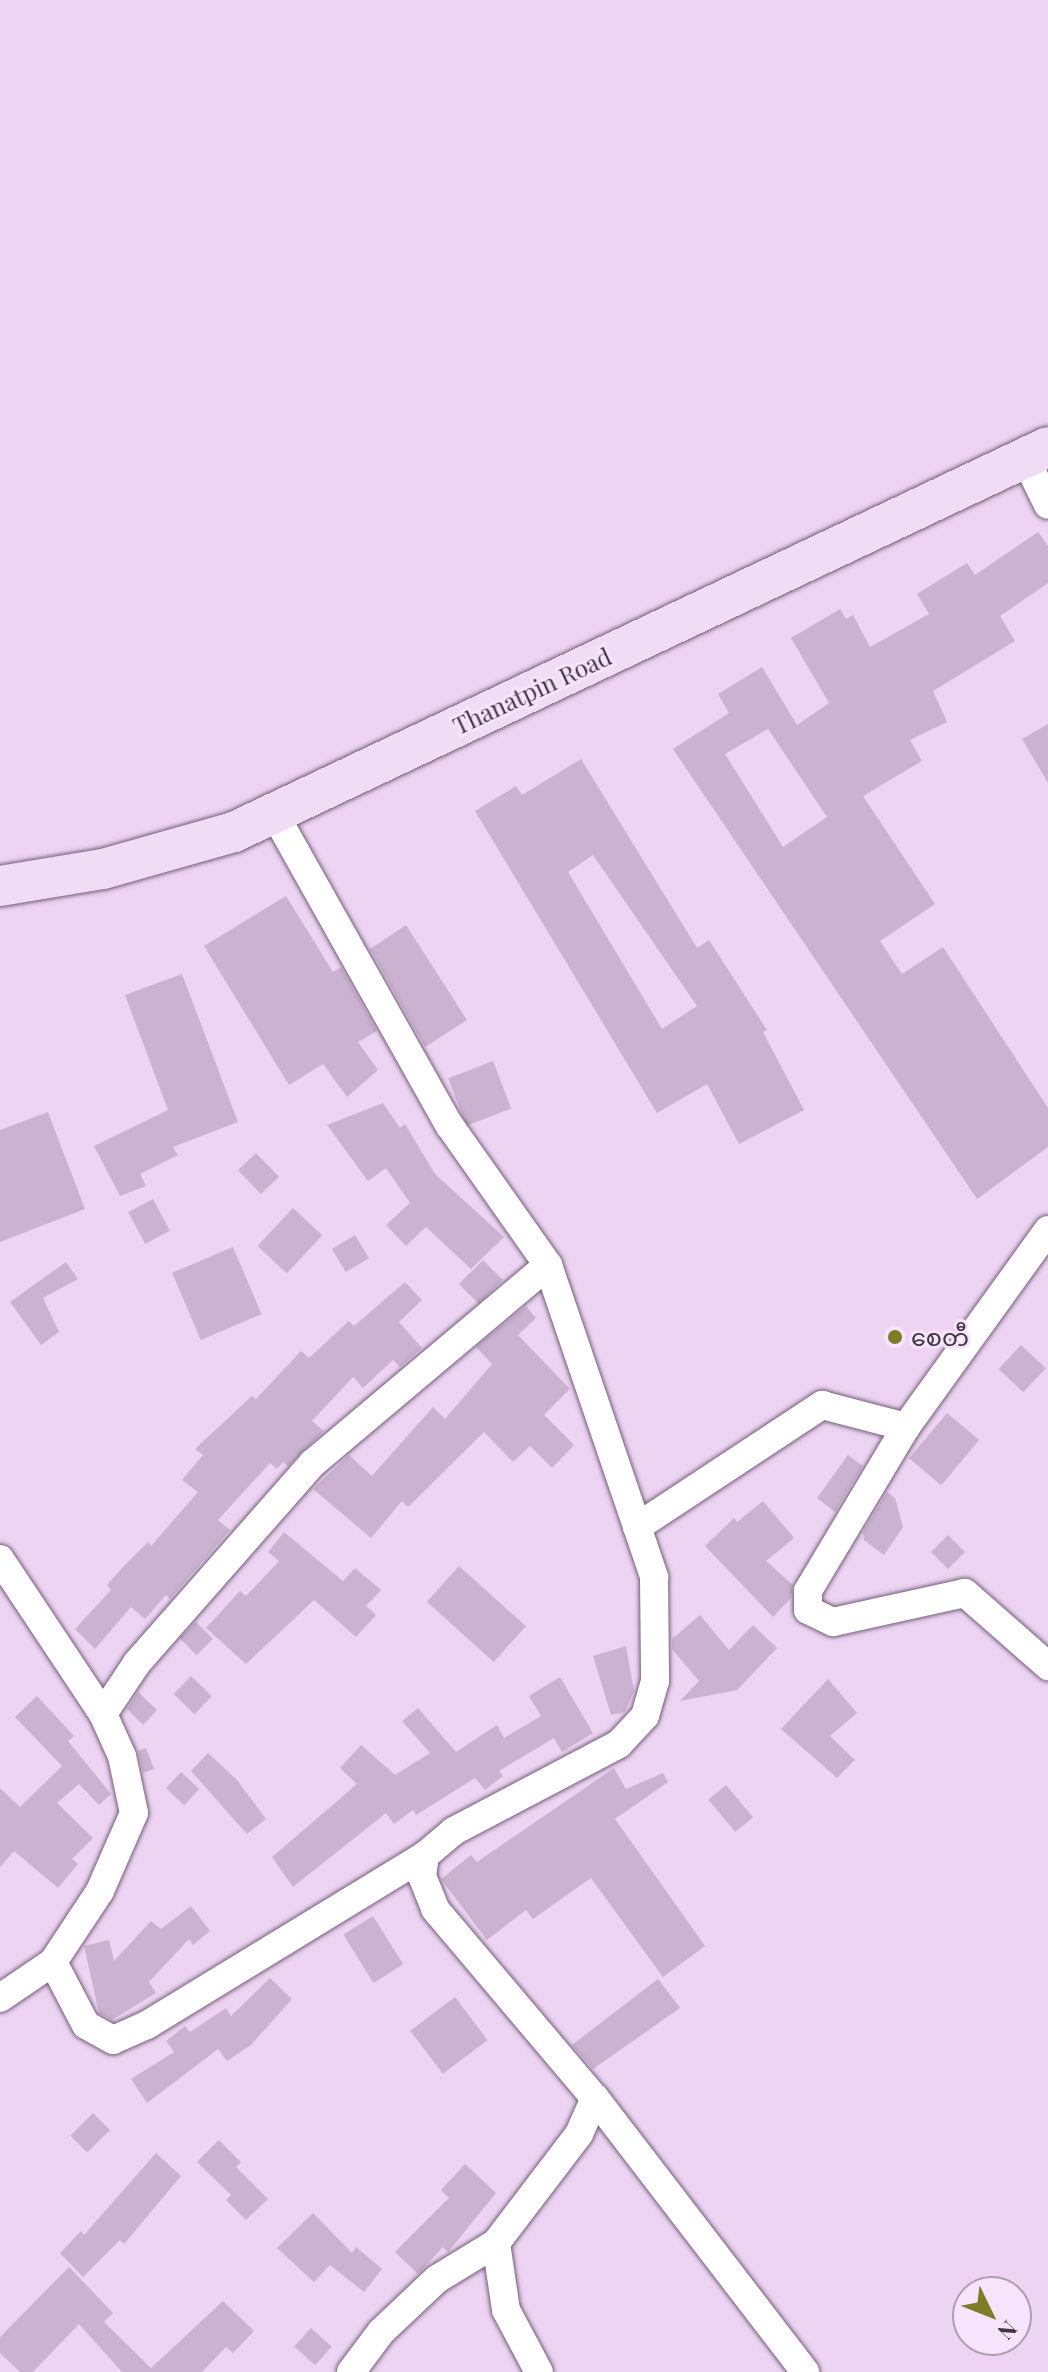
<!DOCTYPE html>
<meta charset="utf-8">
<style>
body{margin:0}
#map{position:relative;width:1048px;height:2372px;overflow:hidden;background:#edd4f3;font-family:"Playfair Display","Noto Sans Myanmar",serif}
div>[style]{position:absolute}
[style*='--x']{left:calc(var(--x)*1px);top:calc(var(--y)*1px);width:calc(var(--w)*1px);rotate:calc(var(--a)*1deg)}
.building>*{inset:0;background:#cab2d0;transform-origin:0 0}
.roads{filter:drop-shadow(0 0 2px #745e79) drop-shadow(0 0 2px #745e79)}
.minor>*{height:28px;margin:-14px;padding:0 14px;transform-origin:14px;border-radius:14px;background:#fff}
.secondary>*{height:40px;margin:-20px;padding:0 20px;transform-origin:20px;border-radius:20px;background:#f1dcf6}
.dots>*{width:22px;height:22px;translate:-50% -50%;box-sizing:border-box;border:4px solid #f8e3fd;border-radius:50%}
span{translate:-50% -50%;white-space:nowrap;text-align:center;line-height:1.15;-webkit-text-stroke:6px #f8e3fd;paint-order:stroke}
.street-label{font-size:24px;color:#403642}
.poi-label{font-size:24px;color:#403642}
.left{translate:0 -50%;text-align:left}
.north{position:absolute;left:952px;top:2276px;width:80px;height:80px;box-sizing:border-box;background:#f8e3fd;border:2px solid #ae9eb2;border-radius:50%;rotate:133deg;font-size:22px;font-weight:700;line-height:32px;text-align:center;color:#403642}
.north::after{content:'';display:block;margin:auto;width:28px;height:36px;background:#7c7d25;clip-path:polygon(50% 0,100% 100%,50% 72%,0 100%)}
</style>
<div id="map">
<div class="building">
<i style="clip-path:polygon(evenodd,1038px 532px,1048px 546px,1048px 583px,1000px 616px,1015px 641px,933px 691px,947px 722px,910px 740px,922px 761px,863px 796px,935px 904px,880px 941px,902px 974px,943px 947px,1048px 1108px,1048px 1147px,977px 1199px,673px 749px,729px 713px,718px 694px,762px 667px,797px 725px,829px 703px,791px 638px,840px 609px,846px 619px,853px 615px,870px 647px,929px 614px,917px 594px,967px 563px,975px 575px,1038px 532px,768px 729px,827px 817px,783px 847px,725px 754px,768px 729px)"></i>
<i style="clip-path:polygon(1048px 724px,1048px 783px,1022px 739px)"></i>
<i style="clip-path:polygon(evenodd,581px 759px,697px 948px,709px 940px,767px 1030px,763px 1032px,804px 1110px,739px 1144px,707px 1084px,657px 1113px,475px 811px,516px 786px,522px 795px,581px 759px,593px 855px,697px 1006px,662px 1029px,568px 872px,593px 855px)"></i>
<i style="clip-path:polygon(286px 896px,333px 972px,341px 967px,377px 1031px,358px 1042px,378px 1070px,347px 1097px,323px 1064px,289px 1085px,204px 946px)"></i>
<i style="clip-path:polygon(406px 925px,467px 1020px,425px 1047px,370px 949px)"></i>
<i style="clip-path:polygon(182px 974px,238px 1122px,173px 1147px,178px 1155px,140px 1174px,146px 1186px,120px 1196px,94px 1146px,168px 1110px,125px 995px)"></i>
<i style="left:493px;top:1061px;width:51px;height:48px;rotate:69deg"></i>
<i style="clip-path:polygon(383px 1103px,400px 1128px,405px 1124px,435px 1174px,504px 1237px,471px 1269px,426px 1227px,406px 1246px,386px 1225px,410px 1203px,386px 1168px,368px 1181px,327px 1125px)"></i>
<i style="clip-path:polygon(48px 1112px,85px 1209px,0 1242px,0 1130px)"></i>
<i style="left:256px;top:1153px;width:33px;height:25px;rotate:46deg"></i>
<i style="left:153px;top:1199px;width:36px;height:28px;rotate:62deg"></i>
<i style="left:293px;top:1208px;width:40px;height:52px;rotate:43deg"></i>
<i style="left:355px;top:1235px;width:27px;height:27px;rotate:59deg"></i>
<i style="left:233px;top:1247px;width:73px;height:66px;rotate:67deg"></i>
<i style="left:483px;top:1260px;width:28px;height:34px;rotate:45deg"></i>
<i style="clip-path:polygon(66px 1262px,78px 1279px,43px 1298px,59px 1332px,41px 1345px,10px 1302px)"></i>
<i style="clip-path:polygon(405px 1282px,422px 1300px,399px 1322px,422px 1348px,400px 1367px,393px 1360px,363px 1388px,353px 1377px,312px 1421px,324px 1431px,288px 1466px,283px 1462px,277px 1469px,270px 1463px,218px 1520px,230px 1530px,170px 1599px,166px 1595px,145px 1619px,131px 1607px,95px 1649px,75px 1629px,111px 1590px,107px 1585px,122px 1568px,148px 1542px,151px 1546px,198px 1492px,182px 1480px,203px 1455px,195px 1449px,252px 1396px,256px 1399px,301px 1351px,309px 1358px,349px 1321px,354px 1326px)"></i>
<i style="clip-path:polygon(526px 1306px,536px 1318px,518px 1335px,570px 1389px,544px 1415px,574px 1445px,552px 1468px,530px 1446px,513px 1462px,484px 1432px,408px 1507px,402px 1501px,371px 1538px,313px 1489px,349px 1455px,372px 1476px,433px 1407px,445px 1419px,492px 1364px,476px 1347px)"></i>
<i style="left:1021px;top:1345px;width:34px;height:33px;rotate:43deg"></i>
<i style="left:947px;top:1413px;width:42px;height:59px;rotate:40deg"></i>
<i style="clip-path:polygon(848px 1455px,863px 1466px,835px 1512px,817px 1498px)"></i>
<i style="clip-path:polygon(887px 1492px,895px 1498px,903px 1527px,884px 1555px,864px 1540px,863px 1532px)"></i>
<i style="clip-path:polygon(763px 1501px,794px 1538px,766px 1561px,793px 1585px,791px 1598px,773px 1617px,705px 1546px,734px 1518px,737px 1522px)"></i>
<i style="clip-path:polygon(284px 1532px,343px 1581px,355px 1568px,381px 1590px,366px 1606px,376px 1615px,356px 1637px,314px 1600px,246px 1664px,206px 1628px,240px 1591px,246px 1596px,279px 1561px,268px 1552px)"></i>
<i style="left:948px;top:1535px;width:24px;height:24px;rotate:45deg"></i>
<i style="left:459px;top:1566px;width:90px;height:48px;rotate:42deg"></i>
<i style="clip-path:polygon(700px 1615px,729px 1650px,753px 1625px,777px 1648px,737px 1690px,680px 1701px,699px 1681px,672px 1649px,672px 1639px)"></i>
<i style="left:196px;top:1622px;width:24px;height:23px;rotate:45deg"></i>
<i style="clip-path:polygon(626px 1646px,634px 1691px,625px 1712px,611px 1715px,593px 1656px)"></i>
<i style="left:191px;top:1676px;width:29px;height:25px;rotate:44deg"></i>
<i style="clip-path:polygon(560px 1677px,593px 1733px,562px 1752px,554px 1738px,499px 1771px,503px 1776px,485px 1790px,475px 1778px,416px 1815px,413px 1810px,394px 1824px,386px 1813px,293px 1887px,272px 1857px,357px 1784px,340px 1768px,361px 1745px,395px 1775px,430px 1753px,402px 1721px,418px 1708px,456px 1752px,497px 1725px,504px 1738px,541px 1716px,529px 1696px)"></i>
<i style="clip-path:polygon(828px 1679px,857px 1713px,830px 1736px,855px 1760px,837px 1778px,781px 1729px)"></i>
<i style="clip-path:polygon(138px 1692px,157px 1710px,143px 1725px,127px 1709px)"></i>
<i style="clip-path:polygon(37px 1696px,74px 1736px,68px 1741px,111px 1794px,99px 1805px,79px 1784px,57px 1803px,93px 1838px,72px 1859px,78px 1864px,58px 1888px,14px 1851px,0 1867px,0 1788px,20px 1807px,62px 1766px,15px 1717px)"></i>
<i style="clip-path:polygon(146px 1748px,154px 1769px,143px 1773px,138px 1751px)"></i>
<i style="clip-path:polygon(208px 1753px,237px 1780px,266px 1819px,247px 1834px,191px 1771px)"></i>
<i style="clip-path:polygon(614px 1768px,626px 1789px,663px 1773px,668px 1782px,615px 1819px,705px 1946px,663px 1977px,591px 1878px,533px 1919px,526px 1910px,487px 1940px,441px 1879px,471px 1855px,477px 1862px)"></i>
<i style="left:181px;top:1772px;width:25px;height:22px;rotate:43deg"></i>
<i style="left:726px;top:1785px;width:42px;height:23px;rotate:50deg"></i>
<i style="clip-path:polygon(191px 1906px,210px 1931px,193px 1945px,189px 1939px,149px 1982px,156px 1993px,112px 2020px,99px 2013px,84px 1946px,109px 1940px,114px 1961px,151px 1921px,161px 1929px)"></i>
<i style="left:373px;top:1916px;width:57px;height:35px;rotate:58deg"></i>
<i style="clip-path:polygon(270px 1978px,292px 1999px,251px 2045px,227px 2061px,218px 2049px,147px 2103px,131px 2079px,174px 2052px,166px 2041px,185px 2026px,190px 2032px,226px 2008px,231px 2016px)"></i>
<i style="clip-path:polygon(658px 1979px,680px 2008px,593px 2069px,572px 2045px)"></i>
<i style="left:455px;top:1997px;width:54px;height:56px;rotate:53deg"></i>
<i style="left:93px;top:2113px;width:24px;height:32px;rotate:45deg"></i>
<i style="clip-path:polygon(219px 2140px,241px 2162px,236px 2167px,268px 2199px,246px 2220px,226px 2200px,231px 2195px,197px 2162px)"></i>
<i style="clip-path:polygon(156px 2153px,181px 2176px,124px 2244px,120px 2240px,83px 2277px,60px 2253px,81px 2231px,84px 2235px)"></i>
<i style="clip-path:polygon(465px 2164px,496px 2193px,448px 2252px,443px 2247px,418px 2274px,395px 2252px,449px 2198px,441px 2190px)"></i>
<i style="clip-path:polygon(313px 2213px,352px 2253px,356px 2247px,382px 2269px,364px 2292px,330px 2265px,314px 2282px,277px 2248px)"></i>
<i style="clip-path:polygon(69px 2267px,113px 2313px,104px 2322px,151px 2368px,223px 2301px,254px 2331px,233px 2353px,226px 2347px,202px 2372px,122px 2372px,79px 2324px,33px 2372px,20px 2372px,0 2353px,0 2337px)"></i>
<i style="left:311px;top:2328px;width:28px;height:25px;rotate:42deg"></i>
</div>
<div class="roads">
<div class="minor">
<i style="--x:1025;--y:458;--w:52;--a:63.9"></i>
<i style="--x:274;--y:813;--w:359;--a:60.7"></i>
<i style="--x:450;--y:1126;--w:170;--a:54.8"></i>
<i style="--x:548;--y:1265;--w:330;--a:71.2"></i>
<i style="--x:654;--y:1577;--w:104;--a:89.4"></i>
<i style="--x:655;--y:1681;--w:36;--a:106"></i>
<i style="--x:645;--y:1716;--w:38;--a:133"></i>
<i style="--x:619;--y:1744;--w:187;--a:152.2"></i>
<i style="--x:454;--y:1831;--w:38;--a:140"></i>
<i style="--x:425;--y:1855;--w:21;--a:98"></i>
<i style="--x:422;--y:1876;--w:35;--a:68"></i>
<i style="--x:435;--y:1909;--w:248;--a:49.8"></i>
<i style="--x:595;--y:2098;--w:39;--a:114"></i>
<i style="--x:579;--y:2134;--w:137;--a:127.3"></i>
<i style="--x:496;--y:2243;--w:69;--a:148.6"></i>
<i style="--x:437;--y:2279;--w:77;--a:136.6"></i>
<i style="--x:381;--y:2332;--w:50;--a:126.9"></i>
<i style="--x:1048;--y:1230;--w:243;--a:125.8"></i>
<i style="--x:906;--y:1427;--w:191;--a:120.9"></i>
<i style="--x:808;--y:1591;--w:19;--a:90"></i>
<i style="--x:808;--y:1610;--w:28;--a:26"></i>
<i style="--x:833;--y:1622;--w:135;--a:-12.4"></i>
<i style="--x:965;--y:1593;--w:111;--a:41.3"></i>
<i style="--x:637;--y:1527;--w:222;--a:-33.4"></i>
<i style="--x:822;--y:1405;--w:87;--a:14.7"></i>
<i style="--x:0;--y:1559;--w:186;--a:56.4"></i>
<i style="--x:103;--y:1714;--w:46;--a:65.7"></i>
<i style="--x:122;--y:1756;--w:58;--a:78.1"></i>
<i style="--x:134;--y:1813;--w:85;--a:113.6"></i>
<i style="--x:100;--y:1891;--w:85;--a:123.5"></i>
<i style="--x:53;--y:1962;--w:64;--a:145.8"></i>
<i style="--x:103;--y:1714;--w:61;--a:-56.3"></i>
<i style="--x:137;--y:1663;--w:266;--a:-48.7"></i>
<i style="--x:313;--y:1463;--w:307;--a:-40.1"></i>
<i style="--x:53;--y:1962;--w:71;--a:62.4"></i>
<i style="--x:86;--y:2025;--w:31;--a:29"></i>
<i style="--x:113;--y:2040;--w:37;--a:-24"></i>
<i style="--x:147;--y:2025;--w:326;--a:-31.4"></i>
<i style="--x:595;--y:2098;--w:345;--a:52.5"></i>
<i style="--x:496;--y:2243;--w:68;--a:81.5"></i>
<i style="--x:506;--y:2310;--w:70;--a:62"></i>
</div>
<div class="secondary">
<i style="--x:0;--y:886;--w:104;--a:-9.4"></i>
<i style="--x:103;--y:869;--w:136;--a:-15.8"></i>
<i style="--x:234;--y:832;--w:900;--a:-25.31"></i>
</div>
</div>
<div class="dots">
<i style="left:895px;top:1337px;background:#7c7d25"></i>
</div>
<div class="street-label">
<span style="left:532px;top:691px;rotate:-25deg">Thanatpin Road</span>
</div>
<div class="poi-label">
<span class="left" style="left:911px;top:1337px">စေတီ</span>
</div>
<div class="north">N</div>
</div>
